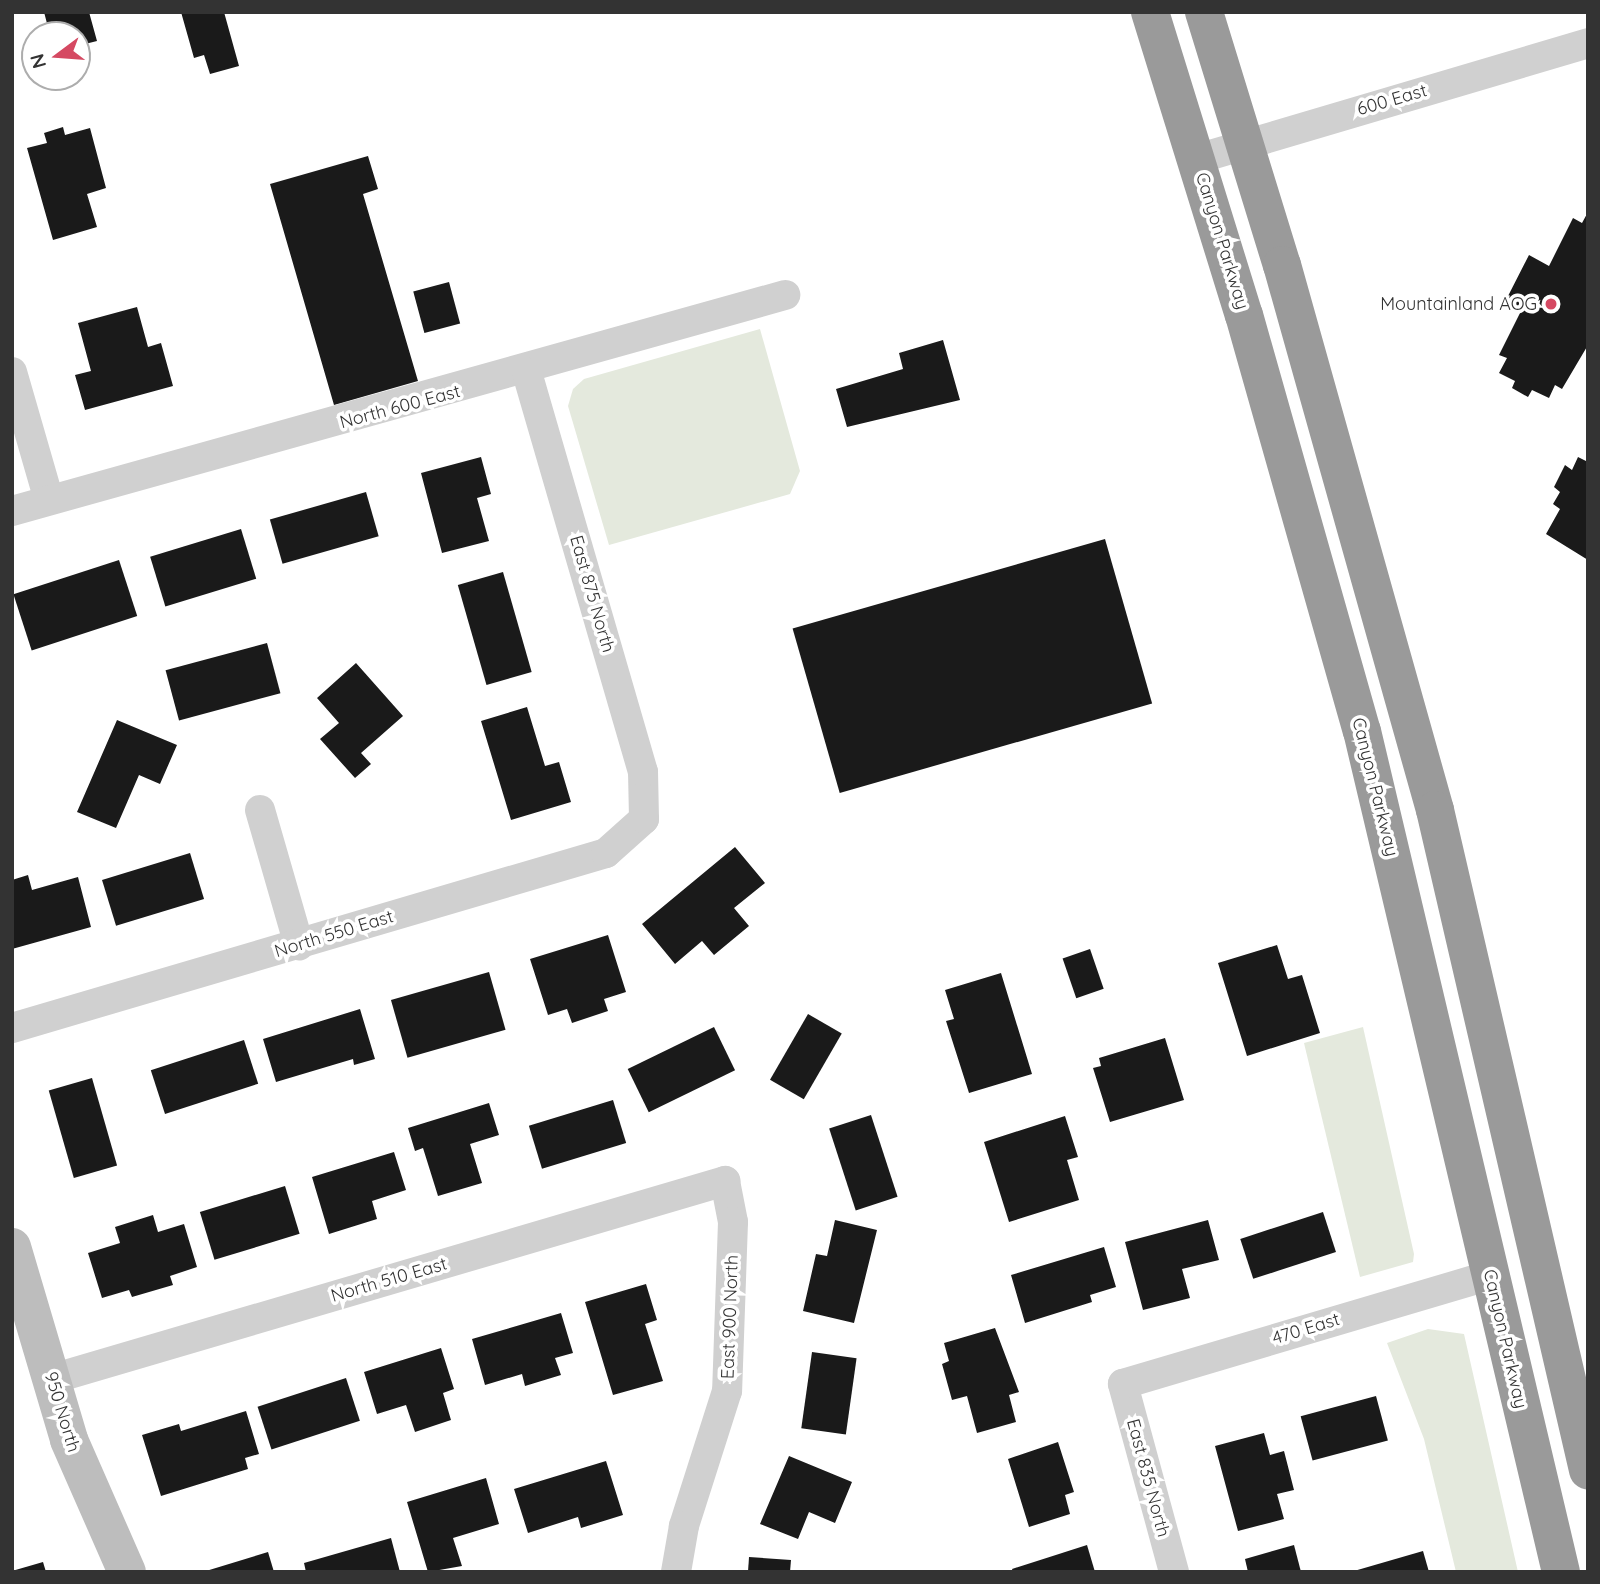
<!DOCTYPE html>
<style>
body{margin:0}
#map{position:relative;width:1600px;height:1584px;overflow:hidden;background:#fff;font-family:Quicksand,sans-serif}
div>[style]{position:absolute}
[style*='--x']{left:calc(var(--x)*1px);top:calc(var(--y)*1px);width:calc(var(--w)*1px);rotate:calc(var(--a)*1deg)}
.green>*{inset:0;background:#e4e9dd}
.building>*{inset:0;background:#1a1a1a;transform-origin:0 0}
.street>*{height:30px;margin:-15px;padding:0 15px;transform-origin:15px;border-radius:15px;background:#d0d0d0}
.secondary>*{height:38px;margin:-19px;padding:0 19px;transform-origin:19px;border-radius:19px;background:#bdbdbd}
.highway>*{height:38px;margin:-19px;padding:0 19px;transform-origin:19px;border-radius:19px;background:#9a9a9a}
.dots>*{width:19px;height:19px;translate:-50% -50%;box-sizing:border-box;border:4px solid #fff;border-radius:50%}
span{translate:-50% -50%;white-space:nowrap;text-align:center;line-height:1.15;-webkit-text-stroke:7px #fff;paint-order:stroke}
.street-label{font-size:18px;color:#333}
.poi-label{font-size:18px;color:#333}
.right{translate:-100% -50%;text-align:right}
.frame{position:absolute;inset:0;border:14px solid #333;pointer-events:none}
.north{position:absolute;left:21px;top:21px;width:70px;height:70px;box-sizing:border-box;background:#fff;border:2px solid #adadad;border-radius:50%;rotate:254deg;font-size:19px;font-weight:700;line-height:28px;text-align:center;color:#333}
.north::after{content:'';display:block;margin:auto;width:24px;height:32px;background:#d54962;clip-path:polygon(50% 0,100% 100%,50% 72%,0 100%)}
</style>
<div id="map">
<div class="green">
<i style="clip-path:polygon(760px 329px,800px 471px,790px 494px,609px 545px,568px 406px,573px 389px,584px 379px)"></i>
<i style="clip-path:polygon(1363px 1027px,1414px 1254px,1413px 1262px,1360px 1277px,1304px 1043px)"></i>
<i style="clip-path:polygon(1428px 1329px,1464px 1334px,1518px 1572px,1456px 1572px,1424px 1439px,1387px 1343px)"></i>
</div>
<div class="building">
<i style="clip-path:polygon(44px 12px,89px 12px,97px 41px,77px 46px,77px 35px,50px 35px)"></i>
<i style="clip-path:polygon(181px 12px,224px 12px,239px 66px,210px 74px,204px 55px,194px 58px)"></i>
<i style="clip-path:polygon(63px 127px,65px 135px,90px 128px,106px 188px,87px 194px,97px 227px,53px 240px,27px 148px,47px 143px,44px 133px)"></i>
<i style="clip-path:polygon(368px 156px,378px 189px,363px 194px,418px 381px,334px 405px,270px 184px)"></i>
<i style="clip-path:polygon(1588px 212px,1588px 345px,1562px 389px,1555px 385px,1549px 398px,1532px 390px,1528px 397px,1512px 388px,1515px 381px,1499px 373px,1507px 358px,1499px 355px,1522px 309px,1506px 300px,1529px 255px,1549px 266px,1573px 218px,1582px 223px)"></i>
<i style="left:449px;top:282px;width:43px;height:37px;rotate:75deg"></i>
<i style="clip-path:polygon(137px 307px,148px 347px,161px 343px,173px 386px,85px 410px,75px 375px,91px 371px,78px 323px)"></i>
<i style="clip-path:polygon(943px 340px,960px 400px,847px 427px,836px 389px,903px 369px,899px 353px)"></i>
<i style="clip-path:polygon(481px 457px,491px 494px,477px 498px,489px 541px,442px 553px,421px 473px)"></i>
<i style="clip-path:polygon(1578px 457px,1588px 462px,1588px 560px,1546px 534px,1560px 509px,1553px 504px,1560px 492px,1554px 487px,1565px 465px,1572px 470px)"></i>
<i style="left:366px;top:492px;width:46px;height:100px;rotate:74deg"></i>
<i style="left:241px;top:529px;width:52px;height:95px;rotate:73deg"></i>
<i style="left:1105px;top:539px;width:171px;height:325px;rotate:74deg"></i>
<i style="left:119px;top:560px;width:59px;height:111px;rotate:72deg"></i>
<i style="left:503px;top:572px;width:104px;height:47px;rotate:74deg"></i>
<i style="left:267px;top:643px;width:52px;height:105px;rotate:75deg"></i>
<i style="clip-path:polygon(356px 663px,403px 716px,361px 753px,371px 764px,355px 778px,320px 739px,339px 723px,317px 698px)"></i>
<i style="clip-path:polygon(527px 707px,545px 766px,559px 762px,571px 802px,511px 820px,481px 721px)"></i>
<i style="clip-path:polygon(117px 720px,177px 745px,160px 784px,139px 775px,116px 828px,77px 812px)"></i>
<i style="clip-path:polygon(735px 847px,765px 883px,734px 908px,749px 926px,714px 955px,702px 941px,675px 964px,642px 924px)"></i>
<i style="left:190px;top:853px;width:48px;height:92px;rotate:73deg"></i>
<i style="clip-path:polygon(28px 875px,32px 890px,78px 877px,91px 927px,12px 949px,12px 880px)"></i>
<i style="clip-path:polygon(608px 935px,626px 992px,604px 999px,608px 1011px,572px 1023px,567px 1009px,548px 1015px,530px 959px)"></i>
<i style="clip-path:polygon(1277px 945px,1288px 979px,1302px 975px,1320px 1033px,1247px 1056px,1218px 963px)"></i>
<i style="left:1090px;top:949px;width:42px;height:29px;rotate:71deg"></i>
<i style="left:489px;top:972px;width:60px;height:102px;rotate:74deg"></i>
<i style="clip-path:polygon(1001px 973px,1032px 1074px,969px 1093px,946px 1021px,954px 1019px,945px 990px)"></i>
<i style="clip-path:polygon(360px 1009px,375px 1059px,354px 1065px,353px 1059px,276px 1082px,263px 1039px)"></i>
<i style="left:808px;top:1014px;width:39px;height:76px;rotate:30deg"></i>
<i style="left:714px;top:1027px;width:48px;height:96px;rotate:64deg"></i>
<i style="clip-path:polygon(1165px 1038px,1184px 1100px,1110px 1122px,1093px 1068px,1101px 1066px,1099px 1058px)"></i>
<i style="left:244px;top:1040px;width:46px;height:98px;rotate:72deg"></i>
<i style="left:92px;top:1078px;width:91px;height:45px;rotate:74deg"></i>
<i style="left:613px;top:1100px;width:45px;height:88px;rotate:73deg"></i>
<i style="clip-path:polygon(489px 1103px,499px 1135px,470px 1144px,482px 1183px,438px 1196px,423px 1148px,415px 1151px,408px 1128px)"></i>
<i style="left:871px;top:1115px;width:86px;height:44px;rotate:72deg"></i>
<i style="clip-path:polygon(1065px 1116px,1078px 1157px,1067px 1160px,1079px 1200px,1009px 1222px,984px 1142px)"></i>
<i style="clip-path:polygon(394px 1152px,406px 1190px,372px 1201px,377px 1219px,329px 1234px,312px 1177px)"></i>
<i style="left:285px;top:1186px;width:50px;height:89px;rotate:73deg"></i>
<i style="left:1323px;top:1212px;width:42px;height:87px;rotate:72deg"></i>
<i style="clip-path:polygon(153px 1215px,158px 1232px,184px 1224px,197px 1267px,170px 1276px,173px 1285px,132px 1297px,129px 1290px,102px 1298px,88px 1253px,120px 1243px,115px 1227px)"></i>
<i style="clip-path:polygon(835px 1220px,877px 1230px,854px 1323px,803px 1311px,816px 1254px,827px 1256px)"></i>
<i style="clip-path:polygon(1208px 1220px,1219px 1260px,1182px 1269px,1190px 1298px,1143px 1310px,1125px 1242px)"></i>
<i style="clip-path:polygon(1104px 1247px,1116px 1287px,1090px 1295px,1092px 1302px,1025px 1323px,1011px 1275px)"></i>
<i style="clip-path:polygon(646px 1284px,657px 1320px,645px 1324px,663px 1381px,613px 1395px,585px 1302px)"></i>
<i style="clip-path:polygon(561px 1313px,573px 1353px,555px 1358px,561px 1375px,525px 1386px,522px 1374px,485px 1385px,472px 1339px)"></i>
<i style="clip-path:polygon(995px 1328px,1019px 1392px,1009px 1395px,1016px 1422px,977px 1433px,967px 1396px,952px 1400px,942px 1364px,949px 1361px,944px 1343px)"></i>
<i style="clip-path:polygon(441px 1348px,454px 1389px,443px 1393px,451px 1420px,415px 1432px,406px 1405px,377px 1414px,364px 1372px)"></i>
<i style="left:812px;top:1352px;width:45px;height:77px;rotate:8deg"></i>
<i style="left:346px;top:1378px;width:45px;height:93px;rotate:72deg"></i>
<i style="left:1376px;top:1396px;width:46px;height:78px;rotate:75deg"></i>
<i style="clip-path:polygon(246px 1411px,259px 1454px,245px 1458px,248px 1469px,161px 1496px,142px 1435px,179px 1424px,181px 1431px)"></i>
<i style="clip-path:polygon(1264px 1433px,1270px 1455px,1284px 1451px,1294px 1490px,1277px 1494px,1284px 1519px,1238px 1531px,1215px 1446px)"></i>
<i style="clip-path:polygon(1058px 1442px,1074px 1492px,1065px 1495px,1070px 1514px,1029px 1527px,1008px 1459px)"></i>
<i style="clip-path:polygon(789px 1456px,852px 1482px,835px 1523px,809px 1512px,798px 1539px,760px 1524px)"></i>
<i style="clip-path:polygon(606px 1461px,623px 1515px,581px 1528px,578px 1517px,528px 1533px,514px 1489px)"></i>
<i style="clip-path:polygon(486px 1478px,499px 1524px,453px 1538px,462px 1566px,428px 1572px,407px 1502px)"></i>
<i style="clip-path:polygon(391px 1538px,400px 1572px,306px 1572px,304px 1563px)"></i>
<i style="clip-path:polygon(1087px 1545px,1095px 1572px,1013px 1572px,1012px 1569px)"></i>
<i style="clip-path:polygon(1294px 1545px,1301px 1572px,1248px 1572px,1245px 1559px)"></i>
<i style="clip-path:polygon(1423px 1551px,1429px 1572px,1354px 1572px,1354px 1571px)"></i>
<i style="clip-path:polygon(268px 1552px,274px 1572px,207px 1572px,206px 1571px)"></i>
<i style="clip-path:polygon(749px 1557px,791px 1560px,790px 1572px,748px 1572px)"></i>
<i style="clip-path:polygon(43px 1562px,46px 1572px,12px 1572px,12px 1571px)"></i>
</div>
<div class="street">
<i style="--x:1197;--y:159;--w:408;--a:-16.5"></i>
<i style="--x:12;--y:372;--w:133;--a:73.9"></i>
<i style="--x:12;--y:511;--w:803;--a:-15.61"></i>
<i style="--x:260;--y:810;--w:141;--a:73.9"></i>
<i style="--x:12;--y:1028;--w:619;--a:-16.42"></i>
<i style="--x:606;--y:853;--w:51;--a:-41.8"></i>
<i style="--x:644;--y:819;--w:47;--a:-91.2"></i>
<i style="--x:643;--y:772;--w:416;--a:-106.2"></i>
<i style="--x:52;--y:1379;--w:702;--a:-16.39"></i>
<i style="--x:725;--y:1181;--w:42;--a:79"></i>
<i style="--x:733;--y:1222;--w:169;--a:92"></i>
<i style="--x:727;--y:1391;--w:142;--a:107.7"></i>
<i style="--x:684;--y:1526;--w:47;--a:99.9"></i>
<i style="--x:1174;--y:1572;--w:195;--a:-105.2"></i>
<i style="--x:1123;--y:1384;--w:383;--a:-16.5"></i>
</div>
<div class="secondary">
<i style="--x:12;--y:1247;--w:201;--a:73.5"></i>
<i style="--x:69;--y:1440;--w:144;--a:66.3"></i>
</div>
<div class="highway">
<i style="--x:1150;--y:12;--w:317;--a:72.8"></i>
<i style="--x:1244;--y:315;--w:432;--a:74.2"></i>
<i style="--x:1362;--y:731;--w:864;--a:76.69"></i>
<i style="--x:1204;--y:12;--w:265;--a:72.9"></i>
<i style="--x:1282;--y:265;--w:566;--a:74.32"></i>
<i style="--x:1435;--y:810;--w:678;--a:76.95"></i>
</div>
<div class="dots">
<i style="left:1551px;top:304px;background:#d54962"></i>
</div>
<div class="street-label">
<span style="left:1392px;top:100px;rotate:-16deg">600 East</span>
<span style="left:1222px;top:241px;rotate:73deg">Canyon Parkway</span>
<span style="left:400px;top:407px;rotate:-15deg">North 600 East</span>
<span style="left:592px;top:594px;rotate:74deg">East 875 North</span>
<span style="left:1375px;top:787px;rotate:76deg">Canyon Parkway</span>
<span style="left:334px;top:934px;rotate:-17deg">North 550 East</span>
<span style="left:389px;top:1280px;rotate:-16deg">North 510 East</span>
<span style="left:730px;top:1317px;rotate:-88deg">East 900 North</span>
<span style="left:1306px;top:1329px;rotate:-17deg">470 East</span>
<span style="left:1505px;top:1339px;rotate:77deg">Canyon Parkway</span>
<span style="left:62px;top:1412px;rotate:73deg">950 North</span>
<span style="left:1148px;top:1478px;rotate:75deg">East 835 North</span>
</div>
<div class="poi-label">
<span class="right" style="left:1537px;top:304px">Mountainland AOG</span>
</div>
<div class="frame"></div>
<div class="north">N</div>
</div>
